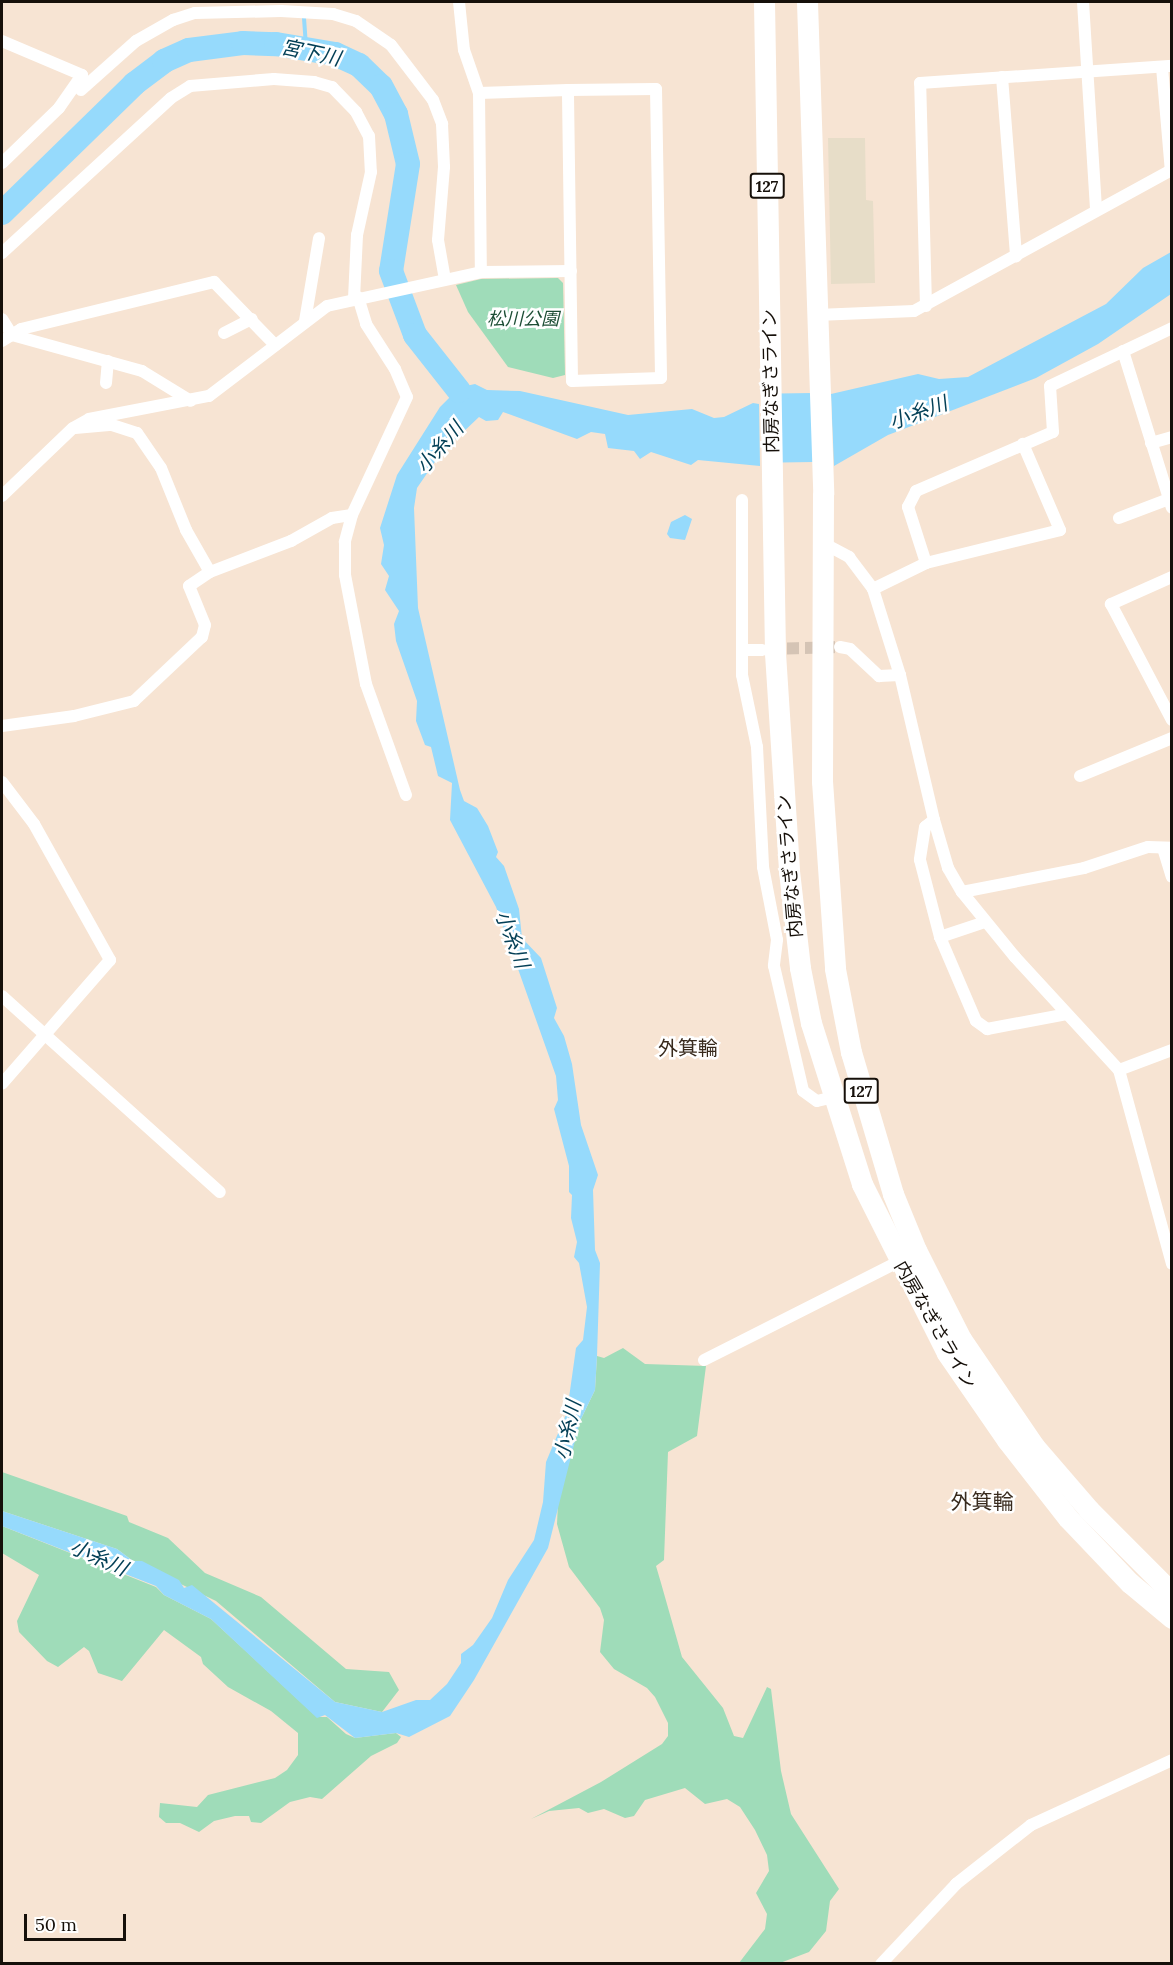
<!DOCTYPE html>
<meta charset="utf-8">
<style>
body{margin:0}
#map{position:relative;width:1173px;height:1965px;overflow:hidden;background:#f7e4d3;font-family:Lora,"Noto Sans JP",serif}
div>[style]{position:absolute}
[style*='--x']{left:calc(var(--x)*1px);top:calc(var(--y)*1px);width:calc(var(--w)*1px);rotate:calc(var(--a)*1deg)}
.industrial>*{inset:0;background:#e7ddc8}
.green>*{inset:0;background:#9fdcb9}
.water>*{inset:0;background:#96dafc;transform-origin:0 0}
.stream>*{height:4px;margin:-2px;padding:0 2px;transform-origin:2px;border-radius:2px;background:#96dafc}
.river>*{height:24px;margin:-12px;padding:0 12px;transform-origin:12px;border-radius:12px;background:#96dafc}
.street-tunnel>*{height:12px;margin-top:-6px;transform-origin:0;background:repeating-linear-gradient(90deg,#d5c4b5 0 12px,transparent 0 18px)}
.street>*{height:12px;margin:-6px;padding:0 6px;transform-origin:6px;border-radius:6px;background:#fff}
.highway>*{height:21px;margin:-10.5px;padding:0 10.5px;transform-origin:10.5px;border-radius:10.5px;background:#fff}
span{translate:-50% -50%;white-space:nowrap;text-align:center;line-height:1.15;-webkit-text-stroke:5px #fff;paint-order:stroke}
.shield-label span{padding:2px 4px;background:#fff;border:2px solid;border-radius:4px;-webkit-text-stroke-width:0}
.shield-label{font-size:16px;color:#16100a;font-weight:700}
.park-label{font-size:18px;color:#1d4e35;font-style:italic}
.street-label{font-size:18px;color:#16100a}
.water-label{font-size:20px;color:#044057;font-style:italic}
.neighbourhood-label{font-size:20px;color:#382a1d}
.quarter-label{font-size:21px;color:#382a1d}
.frame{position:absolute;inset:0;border:3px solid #16100a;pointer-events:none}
.scale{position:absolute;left:24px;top:1914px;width:102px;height:27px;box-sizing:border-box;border:3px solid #16100a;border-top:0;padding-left:8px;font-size:18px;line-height:21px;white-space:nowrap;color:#16100a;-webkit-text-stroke:4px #fff;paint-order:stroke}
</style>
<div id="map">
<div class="industrial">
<i style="clip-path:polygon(828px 138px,865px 138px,866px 200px,873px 201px,875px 283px,831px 284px)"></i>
</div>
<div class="green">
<i style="clip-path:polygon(558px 278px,563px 283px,565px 375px,553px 378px,508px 367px,468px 312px,456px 285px,481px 279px)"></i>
<i style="clip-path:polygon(623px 1348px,645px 1364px,706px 1366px,697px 1436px,668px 1452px,664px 1560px,656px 1566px,661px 1583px,682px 1657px,723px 1708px,734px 1736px,743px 1738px,767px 1687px,771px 1689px,781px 1771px,791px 1814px,839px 1889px,830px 1901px,826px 1931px,809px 1952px,780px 1963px,739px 1963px,765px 1929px,767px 1914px,756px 1893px,769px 1871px,767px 1855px,755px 1830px,740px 1807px,727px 1799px,705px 1804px,685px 1788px,645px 1800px,634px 1816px,625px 1818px,604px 1809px,588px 1813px,579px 1808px,549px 1811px,531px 1819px,601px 1782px,662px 1744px,668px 1736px,668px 1723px,655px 1697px,647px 1688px,614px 1669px,600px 1652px,604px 1620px,600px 1608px,569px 1567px,557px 1524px,558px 1503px,580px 1421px,595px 1390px,597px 1356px,604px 1358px)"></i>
<i style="clip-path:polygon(2px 1472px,127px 1516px,129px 1522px,168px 1538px,205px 1573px,261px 1597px,346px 1669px,389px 1672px,399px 1690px,382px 1712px,335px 1702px,216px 1601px,133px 1561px,117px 1549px,2px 1511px)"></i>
<i style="clip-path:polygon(2px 1526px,156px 1587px,164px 1595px,211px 1619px,317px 1717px,327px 1717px,346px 1734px,355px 1738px,396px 1733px,401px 1737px,397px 1743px,371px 1756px,322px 1799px,310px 1797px,290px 1802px,261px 1823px,251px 1822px,249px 1816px,235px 1816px,214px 1821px,199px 1832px,180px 1823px,166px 1823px,159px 1817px,160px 1803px,197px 1807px,208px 1795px,275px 1778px,287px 1770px,298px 1755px,298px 1733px,271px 1711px,228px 1687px,203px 1664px,201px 1657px,164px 1630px,122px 1681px,98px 1673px,89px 1651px,84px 1647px,58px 1667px,47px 1661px,19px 1632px,17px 1621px,39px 1575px,2px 1553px)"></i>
</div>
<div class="water">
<i style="clip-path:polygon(1171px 252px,1171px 294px,1098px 344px,1036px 378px,888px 435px,834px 466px,831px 394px,918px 374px,939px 379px,968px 377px,1106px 304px,1143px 268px)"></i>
<i style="clip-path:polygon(442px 365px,457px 375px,461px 387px,475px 384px,487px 390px,520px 391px,628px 415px,692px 409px,714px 418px,724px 417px,753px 403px,759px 404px,760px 466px,698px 460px,691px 465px,651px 452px,640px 459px,634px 451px,608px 448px,605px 434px,591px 432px,577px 439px,503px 412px,498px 420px,486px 421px,479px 417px,441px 453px,417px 488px,414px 508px,418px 608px,460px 790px,464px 801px,477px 808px,488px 826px,498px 852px,496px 857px,504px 866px,519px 909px,522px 938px,541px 958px,557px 1008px,554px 1018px,564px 1036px,572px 1064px,581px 1125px,598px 1175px,593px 1190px,595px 1250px,600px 1263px,597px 1356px,595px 1390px,580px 1421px,548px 1548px,474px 1680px,450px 1716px,409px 1737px,396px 1733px,355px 1738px,325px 1715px,317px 1718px,211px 1619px,164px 1595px,156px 1586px,2px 1526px,2px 1511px,117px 1549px,133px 1561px,142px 1561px,179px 1580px,184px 1588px,192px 1585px,335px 1702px,382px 1712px,416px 1700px,430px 1700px,447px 1684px,461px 1663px,461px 1654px,473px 1645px,492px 1618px,508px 1580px,534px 1540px,543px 1502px,546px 1462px,567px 1412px,576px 1348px,583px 1340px,587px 1307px,579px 1263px,574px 1257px,577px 1242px,571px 1218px,572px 1195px,569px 1192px,569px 1166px,554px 1109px,558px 1100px,556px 1076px,496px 907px,450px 820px,452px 783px,438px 776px,431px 747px,425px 745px,416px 721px,417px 701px,396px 641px,394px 624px,399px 611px,385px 590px,389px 576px,381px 564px,384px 545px,380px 528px,397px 475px,440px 407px,455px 392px,437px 366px)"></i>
<i style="left:812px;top:393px;width:69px;height:33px;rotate:89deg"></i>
<i style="clip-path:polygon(685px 515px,692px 519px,685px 540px,670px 538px,667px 534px,671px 522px)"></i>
</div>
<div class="stream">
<i style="--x:304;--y:18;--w:30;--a:86"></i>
</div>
<div class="river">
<i style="--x:2;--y:213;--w:185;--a:-44.3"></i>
<i style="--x:134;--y:84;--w:38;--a:-37"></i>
<i style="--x:164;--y:61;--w:27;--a:-24"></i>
<i style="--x:189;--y:50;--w:54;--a:-7.4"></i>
<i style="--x:243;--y:43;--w:33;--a:2"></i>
<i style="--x:276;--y:44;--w:60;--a:9.6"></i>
<i style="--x:335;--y:54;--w:26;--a:25"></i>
<i style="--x:359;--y:65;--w:30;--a:44"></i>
<i style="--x:381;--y:86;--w:32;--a:62"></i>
<i style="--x:396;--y:114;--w:51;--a:76.5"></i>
<i style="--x:408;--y:164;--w:108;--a:99"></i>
<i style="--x:391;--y:271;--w:68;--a:69.4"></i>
<i style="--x:415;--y:335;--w:71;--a:51.8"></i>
</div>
<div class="street-tunnel">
<i style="--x:769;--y:649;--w:71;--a:-1.6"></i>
</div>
<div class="street">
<i style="--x:459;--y:2;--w:48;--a:84.1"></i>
<i style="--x:464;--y:50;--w:46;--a:70.8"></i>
<i style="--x:479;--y:93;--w:179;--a:89.4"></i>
<i style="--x:1083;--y:2;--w:209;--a:86.4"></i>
<i style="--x:2;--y:41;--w:87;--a:23"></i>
<i style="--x:82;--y:75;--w:40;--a:124.9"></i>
<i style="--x:59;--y:108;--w:79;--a:136"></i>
<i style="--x:1162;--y:67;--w:104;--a:85.1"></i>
<i style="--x:1002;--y:77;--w:180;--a:85.5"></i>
<i style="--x:81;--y:90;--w:74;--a:-41.7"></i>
<i style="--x:136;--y:41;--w:43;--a:-29.6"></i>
<i style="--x:173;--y:20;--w:23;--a:-18"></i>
<i style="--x:195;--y:13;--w:86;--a:-1.3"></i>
<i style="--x:281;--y:11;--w:52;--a:3.3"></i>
<i style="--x:333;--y:14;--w:24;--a:17"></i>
<i style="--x:356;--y:21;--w:42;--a:34.4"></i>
<i style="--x:391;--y:45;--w:69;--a:52.6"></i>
<i style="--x:433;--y:100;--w:26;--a:69"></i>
<i style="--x:442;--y:124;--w:43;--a:87.3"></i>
<i style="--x:444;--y:167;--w:73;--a:94.7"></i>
<i style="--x:438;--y:240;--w:40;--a:80"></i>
<i style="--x:479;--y:93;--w:89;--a:-1.9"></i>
<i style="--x:568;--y:90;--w:88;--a:-0.7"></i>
<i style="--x:656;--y:89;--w:289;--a:89"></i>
<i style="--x:661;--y:378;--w:89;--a:178.1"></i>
<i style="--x:572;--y:381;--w:291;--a:-90.8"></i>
<i style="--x:2;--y:253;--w:229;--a:-42.5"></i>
<i style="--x:171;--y:98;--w:22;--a:-32"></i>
<i style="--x:190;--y:86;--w:84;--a:-4.8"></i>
<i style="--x:274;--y:79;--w:40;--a:4.3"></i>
<i style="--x:314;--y:82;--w:19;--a:16"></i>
<i style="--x:332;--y:87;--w:35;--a:46"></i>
<i style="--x:356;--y:112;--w:27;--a:62"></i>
<i style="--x:369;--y:136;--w:36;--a:87"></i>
<i style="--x:371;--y:172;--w:65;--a:102.5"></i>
<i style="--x:357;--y:235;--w:63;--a:92.7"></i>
<i style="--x:358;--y:297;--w:28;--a:73"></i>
<i style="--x:366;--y:324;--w:54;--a:57.2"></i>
<i style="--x:395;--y:369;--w:30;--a:67"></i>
<i style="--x:407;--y:397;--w:130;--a:115"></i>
<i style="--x:352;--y:515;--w:28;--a:105"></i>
<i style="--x:345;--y:542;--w:33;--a:90"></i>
<i style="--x:345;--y:575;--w:111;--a:79.1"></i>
<i style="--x:366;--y:684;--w:118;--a:70.2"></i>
<i style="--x:926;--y:306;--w:223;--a:-91.5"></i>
<i style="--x:920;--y:83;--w:253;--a:-3.9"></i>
<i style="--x:817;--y:315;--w:97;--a:-2.4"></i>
<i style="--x:914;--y:311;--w:294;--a:-28.7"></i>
<i style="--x:2;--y:319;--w:19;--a:58"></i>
<i style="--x:12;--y:335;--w:135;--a:15.5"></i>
<i style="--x:142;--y:371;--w:57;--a:31.5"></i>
<i style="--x:305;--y:321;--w:84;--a:-80.4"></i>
<i style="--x:224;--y:333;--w:31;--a:-27"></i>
<i style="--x:2;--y:341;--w:22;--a:-32"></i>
<i style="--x:21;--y:329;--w:199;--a:-13.7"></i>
<i style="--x:214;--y:282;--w:88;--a:45.9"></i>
<i style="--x:1123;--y:351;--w:164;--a:72.7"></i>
<i style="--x:106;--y:383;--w:22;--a:-85"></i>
<i style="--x:75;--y:428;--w:37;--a:-5"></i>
<i style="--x:112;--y:425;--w:26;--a:18"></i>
<i style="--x:137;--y:433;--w:42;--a:55.6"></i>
<i style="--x:161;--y:468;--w:67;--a:68"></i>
<i style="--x:186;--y:530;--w:48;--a:60.3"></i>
<i style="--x:1151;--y:443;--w:22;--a:-16"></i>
<i style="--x:2;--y:496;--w:98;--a:-43.8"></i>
<i style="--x:73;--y:428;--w:18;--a:-29"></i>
<i style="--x:89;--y:419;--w:122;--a:-10.9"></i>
<i style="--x:209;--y:396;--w:148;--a:-37.3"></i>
<i style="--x:327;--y:306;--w:158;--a:-12.4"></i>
<i style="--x:481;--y:272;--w:90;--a:-0.6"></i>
<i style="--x:742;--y:500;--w:175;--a:90"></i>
<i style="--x:742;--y:675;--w:74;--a:78.2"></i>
<i style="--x:757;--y:747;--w:120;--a:87.1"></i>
<i style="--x:763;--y:867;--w:74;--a:79.1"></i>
<i style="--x:777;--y:940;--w:26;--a:97"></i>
<i style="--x:774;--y:966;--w:128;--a:76.9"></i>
<i style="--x:803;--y:1091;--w:17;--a:36"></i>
<i style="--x:817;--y:1101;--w:17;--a:-13"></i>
<i style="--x:1119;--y:518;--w:53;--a:-20.8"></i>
<i style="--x:823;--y:543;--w:30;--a:28"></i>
<i style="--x:849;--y:557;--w:40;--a:53"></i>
<i style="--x:873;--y:589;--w:90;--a:72.6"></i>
<i style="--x:900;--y:675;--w:149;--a:76.8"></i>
<i style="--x:934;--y:820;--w:50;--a:73.7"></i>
<i style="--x:948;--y:868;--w:28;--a:60"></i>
<i style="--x:962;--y:892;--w:84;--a:50.8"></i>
<i style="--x:1015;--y:957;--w:154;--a:47.4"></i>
<i style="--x:1119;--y:1070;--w:201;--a:74.7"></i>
<i style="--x:926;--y:563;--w:59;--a:-107.8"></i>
<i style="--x:908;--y:507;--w:18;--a:-63"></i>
<i style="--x:916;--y:491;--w:149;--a:-23.3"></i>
<i style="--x:1053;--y:432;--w:46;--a:-93.7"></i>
<i style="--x:1050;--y:386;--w:135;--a:-25.4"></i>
<i style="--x:1172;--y:577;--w:67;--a:156.1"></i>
<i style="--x:1111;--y:604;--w:131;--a:62.3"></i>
<i style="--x:873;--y:589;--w:59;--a:-26.1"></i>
<i style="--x:926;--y:563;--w:138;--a:-13.8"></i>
<i style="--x:1060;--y:530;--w:94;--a:-113.3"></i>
<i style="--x:840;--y:647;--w:10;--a:11"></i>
<i style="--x:850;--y:649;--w:40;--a:43"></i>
<i style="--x:879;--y:676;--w:21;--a:-3"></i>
<i style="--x:743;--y:650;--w:19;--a:0"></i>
<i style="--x:2;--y:726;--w:73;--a:-7.9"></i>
<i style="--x:74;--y:716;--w:62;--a:-14"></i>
<i style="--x:134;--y:701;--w:93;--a:-43.3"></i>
<i style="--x:202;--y:637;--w:12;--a:-76"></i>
<i style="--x:205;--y:625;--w:42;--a:-112.3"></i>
<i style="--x:189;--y:586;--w:25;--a:-34"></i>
<i style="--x:210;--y:572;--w:87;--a:-20.9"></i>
<i style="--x:291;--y:541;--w:47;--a:-29.3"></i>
<i style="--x:332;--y:518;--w:20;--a:-9"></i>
<i style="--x:1080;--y:776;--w:100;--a:-22.4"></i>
<i style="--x:2;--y:782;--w:53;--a:52.7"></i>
<i style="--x:34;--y:824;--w:156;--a:60.8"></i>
<i style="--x:110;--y:960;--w:164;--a:131.1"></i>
<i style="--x:934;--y:820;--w:11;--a:142"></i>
<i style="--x:925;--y:827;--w:33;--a:99"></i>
<i style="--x:920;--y:860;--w:80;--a:75.4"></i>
<i style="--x:940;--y:937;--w:91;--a:66.8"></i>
<i style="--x:976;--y:1021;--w:14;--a:36"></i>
<i style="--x:987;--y:1029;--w:81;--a:-10.6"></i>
<i style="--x:1163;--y:848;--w:30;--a:73"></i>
<i style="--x:962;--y:892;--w:124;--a:-11.1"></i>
<i style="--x:1084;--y:868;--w:67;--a:-18.2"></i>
<i style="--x:1148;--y:847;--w:24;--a:2"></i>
<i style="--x:940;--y:937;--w:47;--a:-18.4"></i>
<i style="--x:2;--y:996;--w:293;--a:42"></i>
<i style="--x:1119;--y:1070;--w:57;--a:-20.7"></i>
<i style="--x:704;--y:1360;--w:217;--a:-26.8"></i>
<i style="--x:881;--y:1964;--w:110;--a:-46.8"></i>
<i style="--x:956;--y:1884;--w:95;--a:-38.2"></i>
<i style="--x:1031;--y:1825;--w:155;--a:-24.7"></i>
</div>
<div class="highway">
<i style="--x:764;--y:2;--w:651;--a:89.03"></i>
<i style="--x:775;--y:653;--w:218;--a:86.3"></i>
<i style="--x:789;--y:871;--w:98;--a:83.5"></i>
<i style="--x:800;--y:968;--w:56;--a:78.7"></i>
<i style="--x:811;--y:1023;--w:169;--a:72.4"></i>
<i style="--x:862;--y:1184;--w:189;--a:63.3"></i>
<i style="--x:947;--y:1353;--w:106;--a:55.4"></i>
<i style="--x:1007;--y:1440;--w:99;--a:52"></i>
<i style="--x:1068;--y:1518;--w:90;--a:46.4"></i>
<i style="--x:1130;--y:1583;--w:55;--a:39.8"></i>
<i style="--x:807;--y:2;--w:492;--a:88.1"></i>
<i style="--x:823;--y:494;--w:287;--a:90.2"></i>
<i style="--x:822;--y:781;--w:188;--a:86"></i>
<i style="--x:835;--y:969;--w:85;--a:79.1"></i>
<i style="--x:851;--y:1052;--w:148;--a:73.5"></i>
<i style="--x:893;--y:1194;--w:61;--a:67.7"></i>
<i style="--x:916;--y:1250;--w:100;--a:63.2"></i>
<i style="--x:961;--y:1339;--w:130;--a:55.7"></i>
<i style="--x:1034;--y:1446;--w:84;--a:49.3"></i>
<i style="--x:1089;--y:1510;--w:117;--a:45"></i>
</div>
<div class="shield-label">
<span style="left:767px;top:186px">127</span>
<span style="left:861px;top:1091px">127</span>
</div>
<div class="park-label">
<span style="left:523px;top:319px">松川公園</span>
</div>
<div class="street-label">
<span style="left:771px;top:381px;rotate:-91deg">内房なぎさライン</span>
<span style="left:790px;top:866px;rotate:-95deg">内房なぎさライン</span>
<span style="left:935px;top:1325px;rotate:60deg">内房なぎさライン</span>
</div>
<div class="water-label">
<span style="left:311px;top:52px;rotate:12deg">宮下川</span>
<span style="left:918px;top:412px;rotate:-20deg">小糸川</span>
<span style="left:439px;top:447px;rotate:-49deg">小糸川</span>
<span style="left:513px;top:939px;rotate:69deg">小糸川</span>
<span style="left:567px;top:1430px;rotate:-78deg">小糸川</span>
<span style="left:99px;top:1557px;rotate:24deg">小糸川</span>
</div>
<div class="neighbourhood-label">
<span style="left:688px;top:1047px">外箕輪</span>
</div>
<div class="quarter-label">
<span style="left:982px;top:1502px">外箕輪</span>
</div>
<div class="frame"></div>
<div class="scale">50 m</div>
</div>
